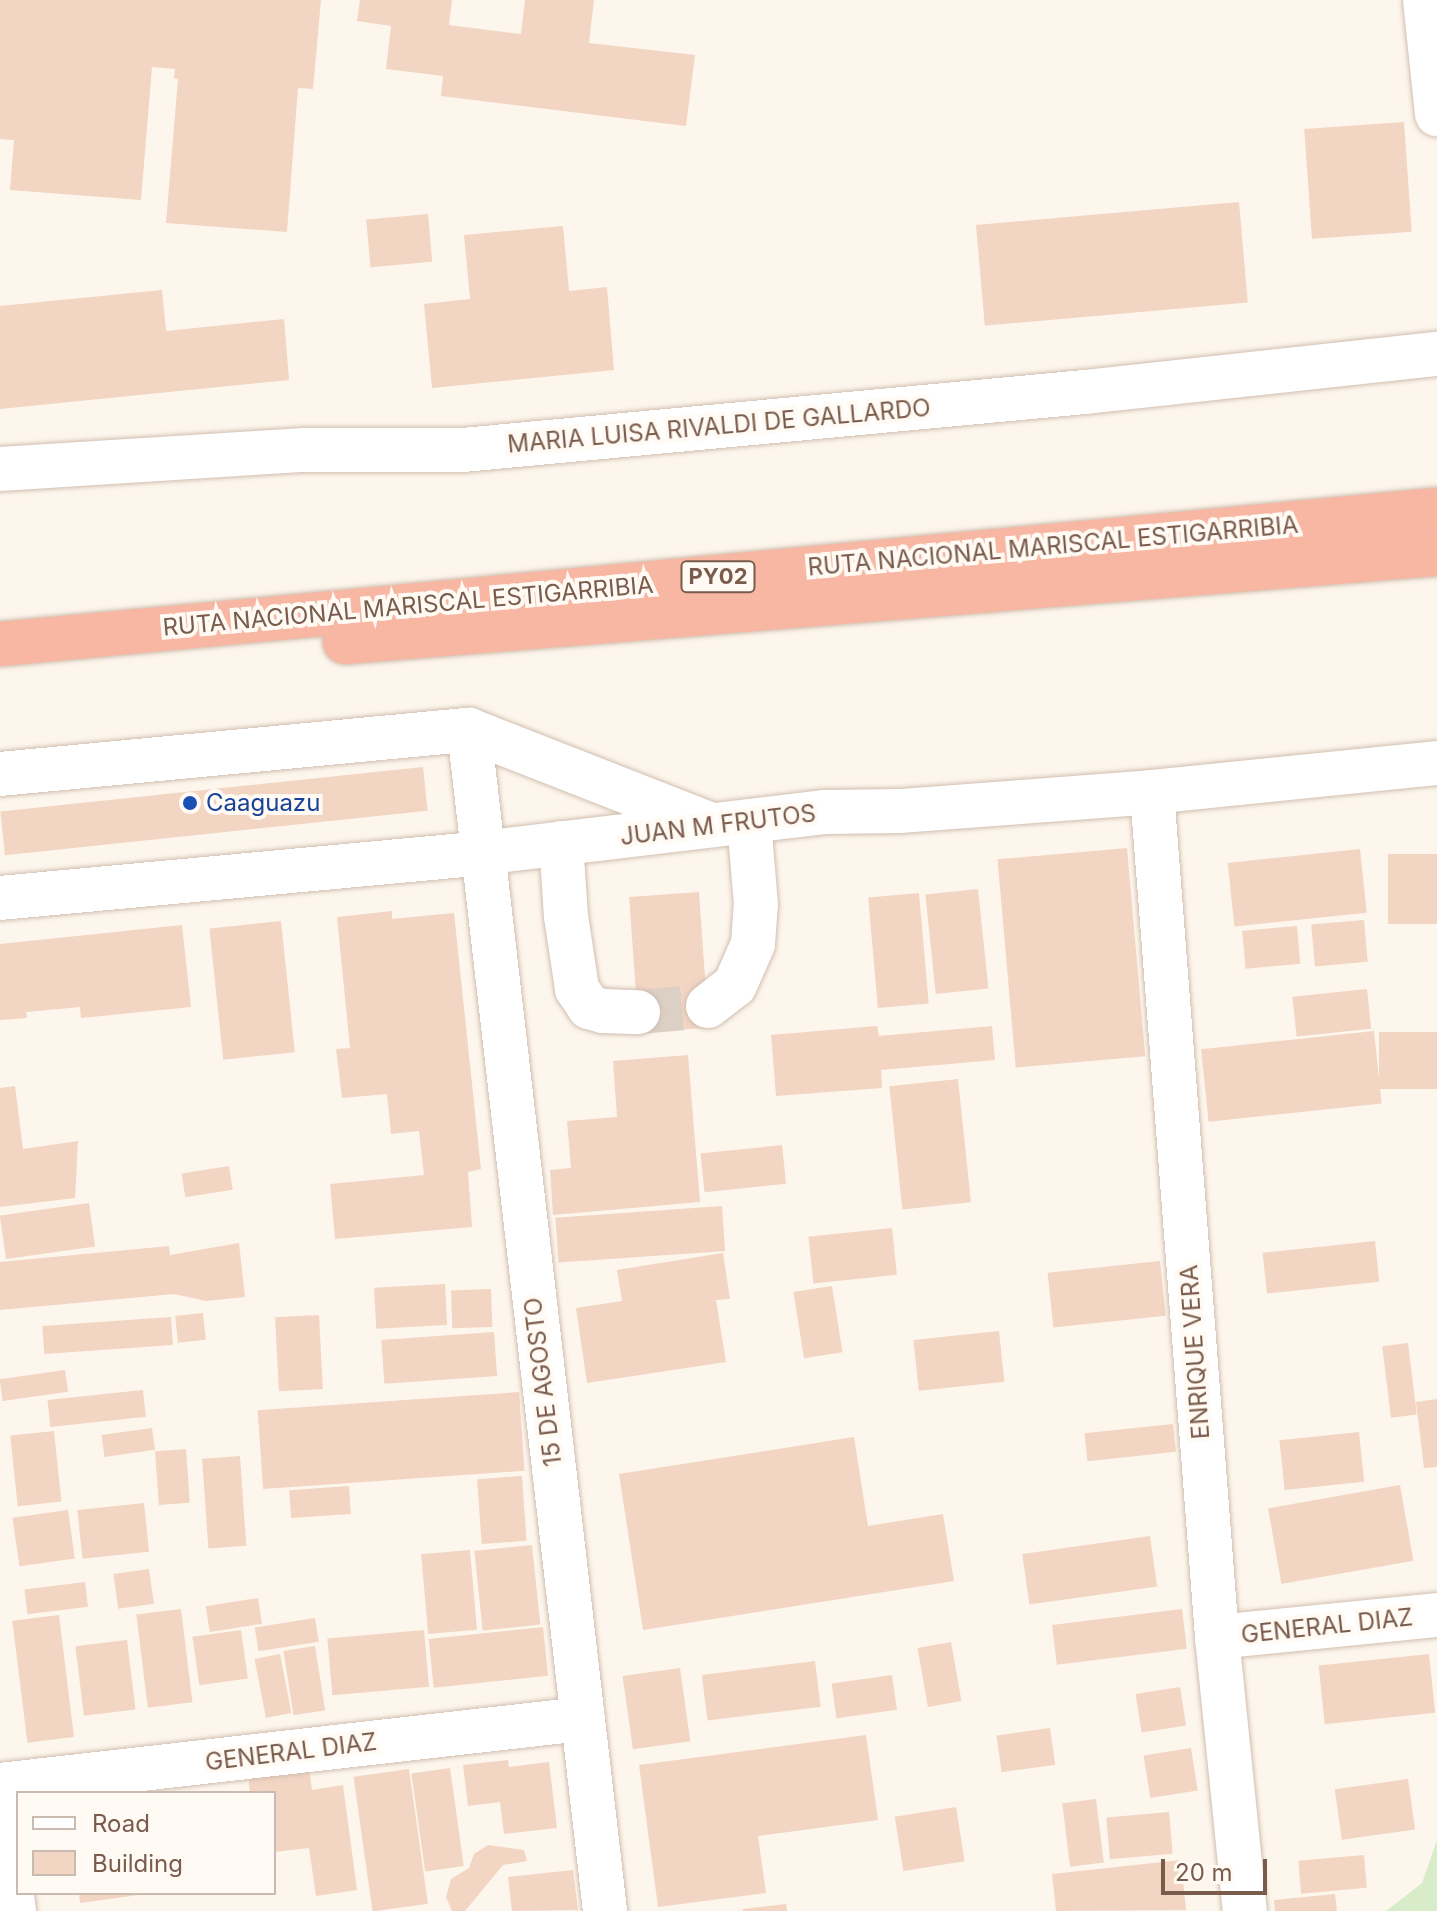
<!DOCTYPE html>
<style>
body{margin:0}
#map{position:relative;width:1437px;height:1911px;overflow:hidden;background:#fdf6ec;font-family:Inter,sans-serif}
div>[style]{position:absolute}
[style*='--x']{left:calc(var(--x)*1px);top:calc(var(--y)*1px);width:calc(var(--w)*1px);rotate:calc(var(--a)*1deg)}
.green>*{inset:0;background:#d8ecc9}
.building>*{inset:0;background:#f3d5c3;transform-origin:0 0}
.minor-tunnel>*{height:44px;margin-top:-22px;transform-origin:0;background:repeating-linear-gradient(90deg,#dcd0c4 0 44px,transparent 0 66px)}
.roads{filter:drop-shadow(0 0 2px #d1beb0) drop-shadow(0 0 2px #d1beb0)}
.minor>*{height:44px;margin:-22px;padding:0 22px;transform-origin:22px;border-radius:22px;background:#fff}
.highway>*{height:44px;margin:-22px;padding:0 22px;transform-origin:22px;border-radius:22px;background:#f7b7a3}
.dots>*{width:22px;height:22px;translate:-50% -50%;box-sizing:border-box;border:4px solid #fffaf3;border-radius:50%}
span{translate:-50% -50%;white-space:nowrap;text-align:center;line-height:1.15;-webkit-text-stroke:8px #fffaf3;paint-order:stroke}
.shield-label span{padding:2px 6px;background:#fffaf3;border:2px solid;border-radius:6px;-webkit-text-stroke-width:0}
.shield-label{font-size:22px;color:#7a5c4d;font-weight:700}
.street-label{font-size:24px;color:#7a5c4d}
.transit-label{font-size:24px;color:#164399}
.left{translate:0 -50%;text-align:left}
.legend{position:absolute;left:16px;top:1791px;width:260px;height:104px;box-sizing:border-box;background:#fffaf3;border:2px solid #cabbb1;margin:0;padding:10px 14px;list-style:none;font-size:24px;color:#7a5c4d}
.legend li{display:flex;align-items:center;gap:16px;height:40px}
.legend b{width:40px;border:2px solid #cabbb1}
.scale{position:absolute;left:1161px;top:1859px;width:106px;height:36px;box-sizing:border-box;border:4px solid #7a5c4d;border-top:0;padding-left:10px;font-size:24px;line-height:28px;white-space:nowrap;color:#7a5c4d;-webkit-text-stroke:6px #fffaf3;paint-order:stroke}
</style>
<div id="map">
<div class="green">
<i style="clip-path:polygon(1437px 1840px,1437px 1911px,1386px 1911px,1422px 1883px)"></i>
</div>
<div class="building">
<i style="clip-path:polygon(0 0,321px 0,313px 89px,298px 88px,287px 232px,166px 223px,178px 79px,174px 78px,175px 69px,152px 67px,141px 200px,10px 190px,14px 140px,0 139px)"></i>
<i style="clip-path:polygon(360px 0,452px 0,449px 25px,521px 34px,525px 0,594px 0,589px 43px,695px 55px,686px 126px,441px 96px,443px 76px,386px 69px,391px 26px,357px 21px)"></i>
<i style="left:1404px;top:122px;width:110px;height:100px;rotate:86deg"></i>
<i style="left:1239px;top:202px;width:101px;height:264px;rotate:85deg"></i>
<i style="left:428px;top:214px;width:48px;height:62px;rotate:85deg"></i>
<i style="clip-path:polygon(563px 226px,569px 291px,607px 287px,614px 370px,432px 388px,424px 304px,470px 299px,464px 235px)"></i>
<i style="clip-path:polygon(162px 290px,166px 331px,284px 319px,289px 380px,0 409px,0 306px)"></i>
<i style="left:423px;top:767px;width:44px;height:425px;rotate:84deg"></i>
<i style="left:1127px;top:848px;width:209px;height:130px;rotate:85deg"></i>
<i style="left:1360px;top:849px;width:64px;height:133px;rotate:84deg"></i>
<i style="left:1437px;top:854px;width:70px;height:49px;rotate:90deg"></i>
<i style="left:978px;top:889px;width:100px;height:53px;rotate:84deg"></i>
<i style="left:699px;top:892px;width:136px;height:70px;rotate:86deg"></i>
<i style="left:919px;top:893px;width:111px;height:51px;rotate:85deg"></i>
<i style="clip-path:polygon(392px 911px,392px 919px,454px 913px,481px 1169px,468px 1172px,472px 1227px,335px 1239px,330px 1184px,424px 1175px,419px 1131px,391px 1134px,387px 1094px,342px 1098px,336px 1049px,350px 1048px,337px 917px)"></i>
<i style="left:1364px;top:920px;width:42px;height:53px;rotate:85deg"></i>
<i style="left:281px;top:921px;width:132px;height:72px;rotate:84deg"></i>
<i style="clip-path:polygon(182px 925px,191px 1007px,81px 1018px,80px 1007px,26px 1012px,27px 1018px,0 1020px,0 944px)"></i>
<i style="left:1297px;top:926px;width:38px;height:55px;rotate:85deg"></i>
<i style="left:1367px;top:989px;width:40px;height:75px;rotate:84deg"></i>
<i style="clip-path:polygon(877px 1026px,879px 1036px,992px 1026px,995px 1060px,881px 1070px,882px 1088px,776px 1096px,771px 1035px)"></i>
<i style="left:1374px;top:1031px;width:73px;height:174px;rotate:84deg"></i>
<i style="left:1437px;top:1032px;width:57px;height:58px;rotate:90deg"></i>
<i style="clip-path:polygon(688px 1055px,700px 1202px,553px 1215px,550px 1170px,571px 1168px,567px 1121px,617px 1117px,613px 1061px)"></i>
<i style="left:958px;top:1079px;width:124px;height:69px;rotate:84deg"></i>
<i style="clip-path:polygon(15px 1086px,23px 1149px,78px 1141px,75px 1198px,0 1207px,0 1088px)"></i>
<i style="left:782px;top:1145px;width:39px;height:82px;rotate:84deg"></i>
<i style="left:229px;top:1166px;width:24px;height:48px;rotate:81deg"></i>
<i style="left:89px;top:1203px;width:44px;height:90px;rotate:82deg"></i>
<i style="left:722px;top:1206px;width:45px;height:167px;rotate:86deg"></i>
<i style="left:892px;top:1228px;width:47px;height:84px;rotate:84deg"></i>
<i style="left:1375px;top:1241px;width:41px;height:113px;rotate:84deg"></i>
<i style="clip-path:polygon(239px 1243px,245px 1297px,206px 1301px,174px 1294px,0 1310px,0 1262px,169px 1246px,170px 1255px)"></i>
<i style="clip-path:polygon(723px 1253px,730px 1299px,716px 1300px,726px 1362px,587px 1383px,576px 1308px,622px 1301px,617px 1270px)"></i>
<i style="left:1160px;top:1261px;width:55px;height:113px;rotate:84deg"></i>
<i style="left:445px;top:1284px;width:41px;height:71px;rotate:87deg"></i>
<i style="left:832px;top:1286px;width:67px;height:39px;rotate:81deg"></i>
<i style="left:491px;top:1289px;width:38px;height:40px;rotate:88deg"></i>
<i style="left:203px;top:1313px;width:27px;height:28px;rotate:84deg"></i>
<i style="left:319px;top:1315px;width:74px;height:44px;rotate:87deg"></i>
<i style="left:171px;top:1317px;width:28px;height:129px;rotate:86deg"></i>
<i style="left:999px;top:1331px;width:51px;height:86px;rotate:84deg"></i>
<i style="left:494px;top:1332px;width:44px;height:113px;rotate:86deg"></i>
<i style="left:1408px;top:1343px;width:72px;height:26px;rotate:83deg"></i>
<i style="left:65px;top:1370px;width:22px;height:66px;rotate:82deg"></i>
<i style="left:143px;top:1390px;width:27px;height:96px;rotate:84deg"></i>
<i style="left:519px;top:1392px;width:79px;height:262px;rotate:86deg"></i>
<i style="clip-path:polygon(1437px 1399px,1437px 1467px,1424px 1468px,1416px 1402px)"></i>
<i style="left:1173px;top:1424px;width:28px;height:89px;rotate:84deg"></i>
<i style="left:152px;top:1428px;width:22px;height:51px;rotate:82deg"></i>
<i style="left:54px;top:1431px;width:71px;height:44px;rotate:84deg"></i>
<i style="left:1359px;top:1432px;width:50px;height:80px;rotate:84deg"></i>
<i style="clip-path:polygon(854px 1437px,868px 1526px,943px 1514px,954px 1581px,643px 1630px,619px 1474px)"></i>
<i style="left:186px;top:1449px;width:54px;height:31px;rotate:86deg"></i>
<i style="left:240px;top:1456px;width:90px;height:38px;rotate:86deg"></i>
<i style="left:522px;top:1476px;width:65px;height:45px;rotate:86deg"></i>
<i style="left:1400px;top:1485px;width:77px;height:134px;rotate:80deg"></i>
<i style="left:349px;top:1486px;width:28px;height:60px;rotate:86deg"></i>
<i style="left:144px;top:1503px;width:49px;height:67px;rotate:84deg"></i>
<i style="left:68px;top:1510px;width:49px;height:56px;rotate:82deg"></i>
<i style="left:1150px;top:1536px;width:51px;height:129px;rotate:82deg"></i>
<i style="left:532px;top:1545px;width:80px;height:58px;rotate:84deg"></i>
<i style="left:470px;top:1550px;width:80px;height:49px;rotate:85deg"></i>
<i style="left:149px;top:1569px;width:35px;height:36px;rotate:82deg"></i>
<i style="left:85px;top:1582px;width:25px;height:61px;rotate:83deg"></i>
<i style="left:258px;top:1598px;width:26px;height:53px;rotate:81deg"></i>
<i style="left:181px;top:1609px;width:94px;height:45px;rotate:83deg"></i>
<i style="left:1182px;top:1609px;width:40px;height:131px;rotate:83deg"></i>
<i style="left:59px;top:1615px;width:123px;height:47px;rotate:83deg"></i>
<i style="left:315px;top:1618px;width:24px;height:61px;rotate:81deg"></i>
<i style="left:543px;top:1627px;width:49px;height:115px;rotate:84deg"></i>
<i style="left:241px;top:1630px;width:49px;height:49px;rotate:82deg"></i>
<i style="left:424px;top:1630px;width:57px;height:97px;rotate:85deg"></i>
<i style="left:127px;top:1640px;width:70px;height:52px;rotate:83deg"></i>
<i style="left:951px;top:1642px;width:60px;height:34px;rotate:80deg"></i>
<i style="left:315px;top:1646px;width:65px;height:32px;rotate:81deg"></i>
<i style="left:280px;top:1654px;width:60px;height:26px;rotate:79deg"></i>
<i style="left:1429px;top:1654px;width:59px;height:111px;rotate:84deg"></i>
<i style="left:815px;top:1661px;width:46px;height:114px;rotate:83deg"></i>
<i style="left:680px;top:1668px;width:74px;height:58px;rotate:82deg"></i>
<i style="left:892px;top:1675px;width:35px;height:61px;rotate:82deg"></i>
<i style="left:1180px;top:1687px;width:39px;height:45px;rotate:81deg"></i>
<i style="left:1050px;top:1728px;width:37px;height:54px;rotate:82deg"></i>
<i style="clip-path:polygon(866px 1735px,878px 1820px,758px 1836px,766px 1893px,658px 1907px,639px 1765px)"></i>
<i style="left:1191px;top:1748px;width:43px;height:48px;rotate:81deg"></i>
<i style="clip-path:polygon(508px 1760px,509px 1767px,549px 1762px,557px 1828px,504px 1834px,500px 1802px,468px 1806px,463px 1765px)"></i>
<i style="clip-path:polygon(309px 1767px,312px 1790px,343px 1785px,357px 1890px,316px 1896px,309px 1848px,274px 1852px,274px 1793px,250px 1793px,248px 1774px)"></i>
<i style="left:450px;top:1768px;width:99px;height:39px;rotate:82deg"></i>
<i style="left:409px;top:1769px;width:136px;height:56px;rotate:82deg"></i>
<i style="left:1408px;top:1779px;width:51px;height:74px;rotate:82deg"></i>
<i style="left:1096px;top:1799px;width:64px;height:34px;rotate:83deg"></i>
<i style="left:956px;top:1807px;width:55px;height:62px;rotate:81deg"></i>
<i style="left:1169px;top:1812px;width:42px;height:63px;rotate:85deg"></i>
<i style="clip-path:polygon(488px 1845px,524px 1850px,527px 1861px,503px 1865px,465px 1911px,452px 1911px,446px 1897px,451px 1879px,469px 1868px,474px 1854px)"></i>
<i style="left:1364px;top:1855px;width:33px;height:66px;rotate:85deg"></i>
<i style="clip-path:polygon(1181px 1860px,1186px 1910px,1056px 1911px,1052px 1874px)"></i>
<i style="clip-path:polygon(573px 1870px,578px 1910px,512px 1911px,508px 1877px)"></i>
<i style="clip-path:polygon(79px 1893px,139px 1893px,139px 1895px,80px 1903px)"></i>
<i style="clip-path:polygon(1335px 1894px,1337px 1911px,1275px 1911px,1274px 1900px)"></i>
<i style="clip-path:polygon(786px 1904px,787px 1911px,743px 1911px,743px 1909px)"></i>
</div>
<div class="minor-tunnel">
<i style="--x:638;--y:1012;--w:70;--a:-4.9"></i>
</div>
<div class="roads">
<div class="minor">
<i style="--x:1425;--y:0;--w:115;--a:84"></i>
<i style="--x:0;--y:469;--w:305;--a:-3.6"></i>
<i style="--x:304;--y:450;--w:159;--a:0"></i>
<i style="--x:463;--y:450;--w:625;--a:-5.33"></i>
<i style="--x:1085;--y:392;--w:354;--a:-6.2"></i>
<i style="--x:469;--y:730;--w:1189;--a:83.43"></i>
<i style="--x:0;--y:774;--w:471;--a:-5.4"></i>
<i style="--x:469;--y:730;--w:255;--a:21.4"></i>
<i style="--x:1152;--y:792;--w:847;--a:85.6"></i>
<i style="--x:1217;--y:1637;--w:275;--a:84.2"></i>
<i style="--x:561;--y:843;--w:73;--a:86.1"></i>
<i style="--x:566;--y:916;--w:74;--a:81.4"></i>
<i style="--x:577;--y:989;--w:22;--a:56"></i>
<i style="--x:589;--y:1007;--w:15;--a:16"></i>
<i style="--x:603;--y:1011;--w:35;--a:2"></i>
<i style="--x:0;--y:898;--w:483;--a:-5.3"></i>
<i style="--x:481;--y:853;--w:345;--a:-6.8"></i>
<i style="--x:824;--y:812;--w:77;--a:-0.7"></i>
<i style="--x:901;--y:811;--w:252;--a:-4.3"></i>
<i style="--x:1152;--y:792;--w:286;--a:-5.8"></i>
<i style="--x:708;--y:1006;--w:34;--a:-38"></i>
<i style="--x:735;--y:985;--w:45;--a:-66.3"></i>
<i style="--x:753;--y:944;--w:39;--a:-86"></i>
<i style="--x:756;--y:905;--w:84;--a:-94.8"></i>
<i style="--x:1217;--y:1637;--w:221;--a:-5.7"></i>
<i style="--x:0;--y:1785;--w:586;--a:-6.47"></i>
<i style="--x:0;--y:1803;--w:109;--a:82.6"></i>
</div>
<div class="highway">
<i style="--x:345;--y:642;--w:1096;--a:-4.61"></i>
<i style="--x:0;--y:644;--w:1443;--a:-5.33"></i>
</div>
</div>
<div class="dots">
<i style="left:190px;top:803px;background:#1a4fb4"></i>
</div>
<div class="shield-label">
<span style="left:718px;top:577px">PY02</span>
</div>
<div class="street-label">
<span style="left:719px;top:426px;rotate:-5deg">MARIA LUISA RIVALDI DE GALLARDO</span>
<span style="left:1053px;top:546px;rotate:-5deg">RUTA NACIONAL MARISCAL ESTIGARRIBIA</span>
<span style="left:408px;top:606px;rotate:-5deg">RUTA NACIONAL MARISCAL ESTIGARRIBIA</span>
<span style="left:718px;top:825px;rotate:-7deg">JUAN M FRUTOS</span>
<span style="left:1195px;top:1352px;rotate:-94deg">ENRIQUE VERA</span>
<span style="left:543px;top:1382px;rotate:-97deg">15 DE AGOSTO</span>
<span style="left:1327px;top:1626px;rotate:-6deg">GENERAL DIAZ</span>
<span style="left:291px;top:1752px;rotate:-7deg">GENERAL DIAZ</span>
</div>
<div class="transit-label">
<span class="left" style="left:206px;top:803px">Caaguazu</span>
</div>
<ul class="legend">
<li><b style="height:10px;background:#fff"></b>Road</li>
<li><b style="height:22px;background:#f3d5c3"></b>Building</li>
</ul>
<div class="scale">20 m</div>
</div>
